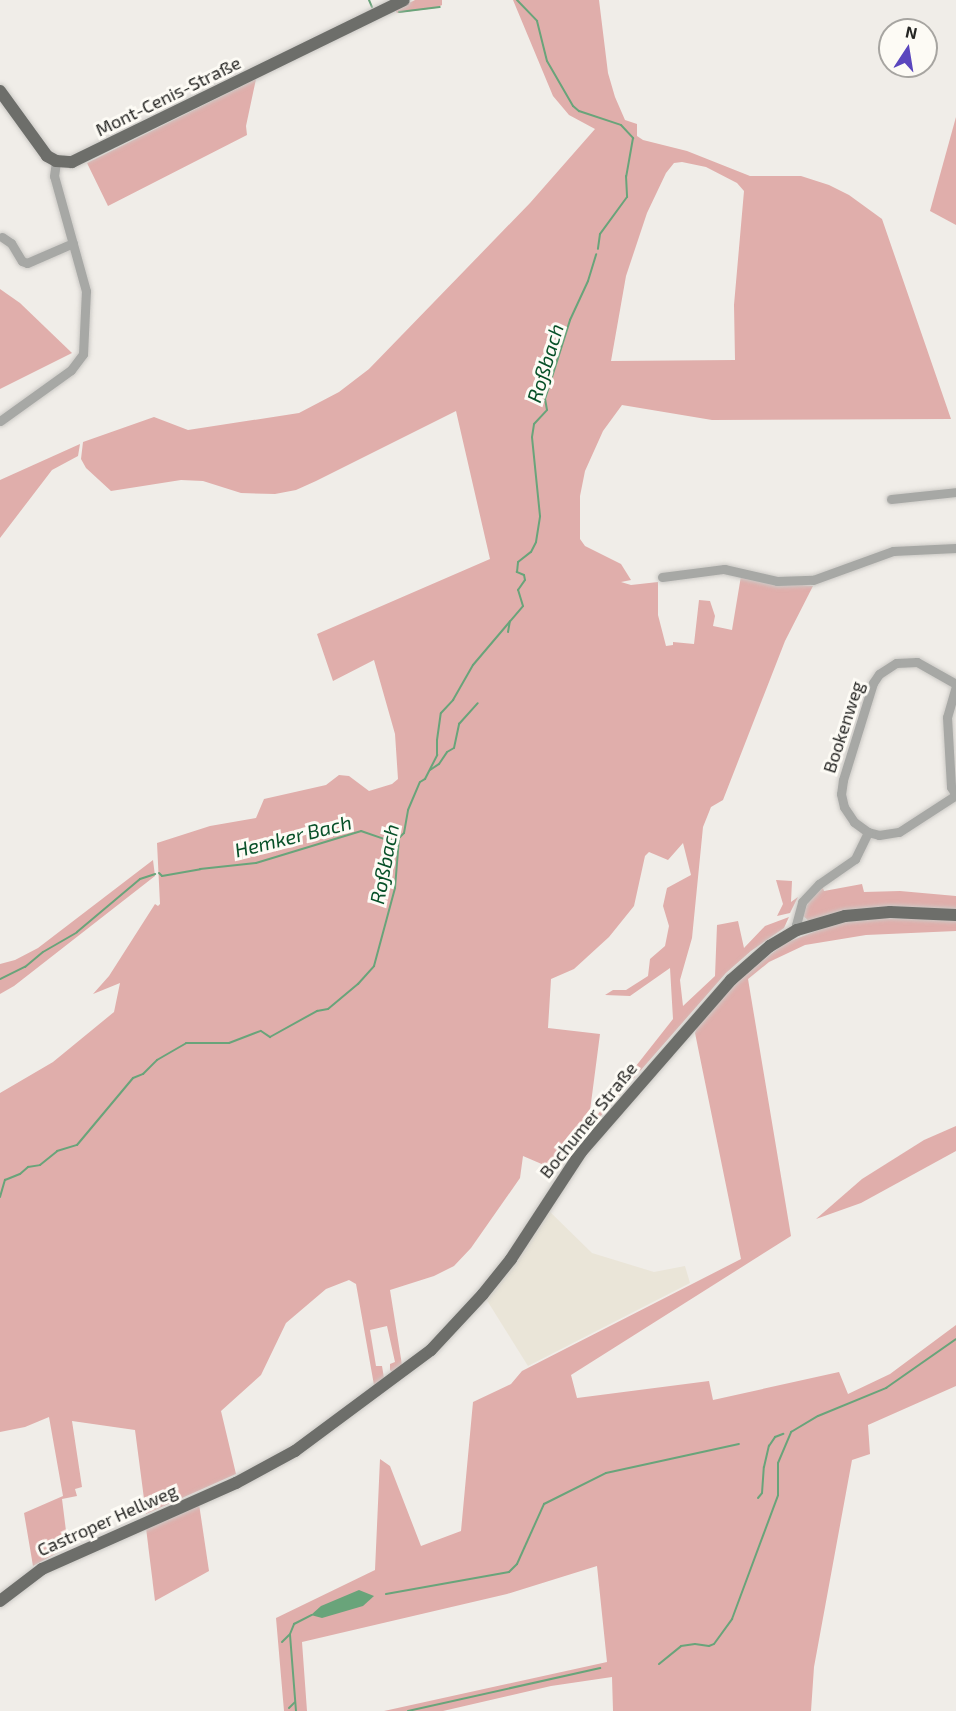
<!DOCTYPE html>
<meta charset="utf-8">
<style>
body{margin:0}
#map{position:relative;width:956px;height:1711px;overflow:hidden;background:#f0ede8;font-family:"Exo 2",sans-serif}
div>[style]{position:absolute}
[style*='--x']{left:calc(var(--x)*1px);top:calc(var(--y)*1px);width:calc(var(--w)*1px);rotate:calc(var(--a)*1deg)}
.built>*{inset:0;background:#eae5d8}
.green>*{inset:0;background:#e0aeab}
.water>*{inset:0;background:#69a47a}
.stream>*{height:2px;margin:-1px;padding:0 1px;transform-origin:1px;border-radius:1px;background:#69a47a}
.roads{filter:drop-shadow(0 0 2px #cbc9c5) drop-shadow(0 0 2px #cbc9c5)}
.minor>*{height:9px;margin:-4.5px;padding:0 4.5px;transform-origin:4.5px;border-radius:4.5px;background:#a7a8a5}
.major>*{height:12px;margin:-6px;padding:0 6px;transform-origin:6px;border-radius:6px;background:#6d6e6a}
span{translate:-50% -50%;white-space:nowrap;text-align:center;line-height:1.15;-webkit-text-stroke:6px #fdfbf5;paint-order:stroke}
.street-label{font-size:18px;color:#252523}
.water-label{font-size:20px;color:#075028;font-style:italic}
.north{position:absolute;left:878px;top:18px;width:60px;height:60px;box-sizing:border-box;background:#fdfbf5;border:2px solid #a7a5a1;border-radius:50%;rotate:12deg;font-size:16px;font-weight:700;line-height:24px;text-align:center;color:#252523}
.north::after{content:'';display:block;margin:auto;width:21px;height:27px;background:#5a46be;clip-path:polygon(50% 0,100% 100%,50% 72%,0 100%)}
</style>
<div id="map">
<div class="built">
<i style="clip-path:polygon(545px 1207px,592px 1253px,654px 1272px,685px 1266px,690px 1283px,528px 1366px,483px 1294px)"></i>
</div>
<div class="green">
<i style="clip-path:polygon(415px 0,442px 0,442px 5px,436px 8px,397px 13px,395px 10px)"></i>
<i style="clip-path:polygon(evenodd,513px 0,599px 0,608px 73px,615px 97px,625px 120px,637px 124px,637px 136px,643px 140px,687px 151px,750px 176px,801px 176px,829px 185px,849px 195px,882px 219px,951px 419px,712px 420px,622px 405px,603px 431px,585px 471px,580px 496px,580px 539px,585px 546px,621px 564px,631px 580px,621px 582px,631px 585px,658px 582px,658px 615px,666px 646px,673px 645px,673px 642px,694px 644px,699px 600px,710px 601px,715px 616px,713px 626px,732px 630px,741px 576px,760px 581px,813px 586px,785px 641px,723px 800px,711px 807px,703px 827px,692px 938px,680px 980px,683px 1006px,715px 976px,717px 925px,738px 921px,744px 948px,765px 926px,789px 917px,784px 928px,751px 951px,726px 973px,592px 1126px,591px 1123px,673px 1019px,670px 968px,630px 996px,605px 995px,613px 990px,626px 990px,648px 976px,650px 959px,665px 946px,669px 926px,663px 906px,667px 888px,691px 875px,683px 843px,668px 860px,649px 852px,645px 856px,634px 906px,609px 937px,574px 969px,551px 979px,548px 1028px,600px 1034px,588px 1126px,558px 1171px,523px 1156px,520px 1178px,471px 1248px,454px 1266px,434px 1276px,390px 1290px,402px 1365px,392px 1372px,390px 1370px,390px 1364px,395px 1362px,387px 1326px,370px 1330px,376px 1366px,382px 1366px,384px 1378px,374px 1385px,356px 1284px,349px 1280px,326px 1289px,286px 1323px,261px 1375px,221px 1411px,236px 1474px,146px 1514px,135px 1430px,72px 1421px,82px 1487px,75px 1489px,77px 1496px,62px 1499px,68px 1547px,33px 1566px,24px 1513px,63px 1496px,49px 1417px,25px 1427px,0 1432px,0 1093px,53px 1062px,114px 1012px,120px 983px,93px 994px,109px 976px,155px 904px,158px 906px,160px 904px,157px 843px,210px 826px,256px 818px,264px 799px,326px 785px,339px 775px,349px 776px,369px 791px,392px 784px,398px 779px,395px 734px,374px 660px,333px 681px,317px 634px,490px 559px,456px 411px,316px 481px,296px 490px,275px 494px,241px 493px,203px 481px,181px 480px,111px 491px,86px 468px,81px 459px,83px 442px,154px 417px,188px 430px,299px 413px,339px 392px,369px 369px,530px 203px,595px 129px,569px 115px,553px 96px,513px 0,682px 162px,706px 167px,737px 183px,744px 191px,734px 305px,735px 360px,611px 361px,626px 276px,647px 213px,666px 173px,674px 163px,682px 162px)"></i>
<i style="clip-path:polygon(256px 79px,246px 126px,247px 135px,108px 206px,87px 163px)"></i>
<i style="clip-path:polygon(956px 117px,956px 225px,930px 211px)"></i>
<i style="clip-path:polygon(0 289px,20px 303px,72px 353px,0 389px)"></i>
<i style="clip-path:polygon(80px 444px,78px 456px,52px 470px,0 538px,0 480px)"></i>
<i style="clip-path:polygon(153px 860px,155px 876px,14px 986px,0 994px,0 964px,15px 960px,38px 948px)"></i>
<i style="clip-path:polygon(776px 880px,792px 881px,791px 902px,798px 897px,790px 913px,777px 916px,783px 904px)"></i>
<i style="clip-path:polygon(862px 884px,864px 892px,900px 891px,956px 896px,956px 911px,830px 914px,809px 921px,803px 916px,809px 900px,822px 886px,824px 891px)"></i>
<i style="clip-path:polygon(874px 918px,956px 920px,956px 931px,866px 935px,805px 945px,769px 962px,748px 979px,791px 1236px,571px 1375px,577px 1398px,709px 1381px,713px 1400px,839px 1372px,848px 1394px,890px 1374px,956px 1325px,956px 1386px,868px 1425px,870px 1454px,852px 1460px,814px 1667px,811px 1711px,613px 1711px,612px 1677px,551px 1686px,443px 1711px,384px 1711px,607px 1662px,597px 1566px,507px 1594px,302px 1642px,307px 1711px,284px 1711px,276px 1618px,375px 1570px,380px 1459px,390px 1466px,421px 1546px,461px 1531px,473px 1402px,511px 1384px,522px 1371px,741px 1259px,695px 1033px,697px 1027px,739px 979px,785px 943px,837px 923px)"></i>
<i style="clip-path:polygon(956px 1126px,956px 1151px,861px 1203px,816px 1219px,862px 1179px,924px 1140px)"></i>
<i style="clip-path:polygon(199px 1504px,209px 1571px,155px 1601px,146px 1528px)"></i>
</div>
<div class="water">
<i style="clip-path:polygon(359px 1590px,374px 1596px,363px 1606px,322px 1618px,311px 1615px,321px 1606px)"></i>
</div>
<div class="stream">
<i style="--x:369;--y:0;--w:8;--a:67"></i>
<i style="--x:517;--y:0;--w:29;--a:46"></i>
<i style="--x:537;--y:21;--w:41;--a:76"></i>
<i style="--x:547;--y:61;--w:52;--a:60"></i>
<i style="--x:573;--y:106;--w:8;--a:40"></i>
<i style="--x:579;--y:111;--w:44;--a:18.4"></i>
<i style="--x:621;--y:125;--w:18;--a:47"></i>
<i style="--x:633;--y:138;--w:39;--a:100"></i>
<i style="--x:626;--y:176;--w:21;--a:87"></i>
<i style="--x:627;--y:197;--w:46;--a:126.1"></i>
<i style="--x:600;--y:234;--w:15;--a:98"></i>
<i style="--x:399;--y:12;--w:41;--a:-7"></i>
<i style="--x:508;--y:632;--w:11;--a:-80"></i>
<i style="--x:430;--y:770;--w:11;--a:-34"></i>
<i style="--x:439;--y:764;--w:14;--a:-56"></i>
<i style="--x:447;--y:752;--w:8;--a:-30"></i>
<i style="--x:454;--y:748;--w:25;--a:-78"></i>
<i style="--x:459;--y:724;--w:28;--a:-48"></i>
<i style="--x:159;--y:873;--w:4;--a:45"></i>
<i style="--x:162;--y:876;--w:39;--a:-10"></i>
<i style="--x:200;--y:869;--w:56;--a:-6.1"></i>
<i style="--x:256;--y:863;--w:110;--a:-16.9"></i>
<i style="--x:361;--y:831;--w:28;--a:19"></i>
<i style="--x:387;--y:840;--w:12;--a:0"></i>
<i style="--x:0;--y:979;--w:28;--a:-26"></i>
<i style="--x:25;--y:967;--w:23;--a:-40"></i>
<i style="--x:43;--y:952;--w:39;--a:-30"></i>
<i style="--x:77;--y:932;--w:82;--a:-40.1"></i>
<i style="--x:140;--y:879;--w:16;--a:-18"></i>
<i style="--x:0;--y:1197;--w:18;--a:-74"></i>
<i style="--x:5;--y:1180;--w:16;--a:-22"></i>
<i style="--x:20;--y:1174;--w:11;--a:-41"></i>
<i style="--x:28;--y:1167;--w:12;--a:-9"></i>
<i style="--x:40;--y:1165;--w:22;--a:-39"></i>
<i style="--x:57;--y:1151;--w:21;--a:-17"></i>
<i style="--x:77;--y:1145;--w:87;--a:-50.1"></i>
<i style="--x:133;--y:1078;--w:11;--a:-22"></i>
<i style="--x:143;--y:1074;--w:20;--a:-45"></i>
<i style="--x:157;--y:1060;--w:34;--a:-30"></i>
<i style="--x:186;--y:1043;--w:43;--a:0"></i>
<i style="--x:229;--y:1043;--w:34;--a:-21"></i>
<i style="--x:261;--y:1031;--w:11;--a:34"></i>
<i style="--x:270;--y:1037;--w:54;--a:-29"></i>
<i style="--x:317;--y:1011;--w:11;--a:-10"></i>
<i style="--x:328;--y:1009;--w:39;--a:-40"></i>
<i style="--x:358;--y:984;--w:24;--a:-48"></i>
<i style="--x:374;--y:966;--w:81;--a:-74.9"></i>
<i style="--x:395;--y:888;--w:50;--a:-85.4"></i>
<i style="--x:399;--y:838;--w:7;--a:-45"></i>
<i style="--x:404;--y:833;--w:23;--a:-80"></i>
<i style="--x:408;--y:810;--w:30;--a:-67"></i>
<i style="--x:420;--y:782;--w:6;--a:-31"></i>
<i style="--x:425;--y:779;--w:27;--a:-63"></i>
<i style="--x:437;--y:755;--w:15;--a:-90"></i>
<i style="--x:437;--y:740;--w:27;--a:-82"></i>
<i style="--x:441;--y:713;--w:18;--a:-47"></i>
<i style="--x:453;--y:700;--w:40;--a:-60.3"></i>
<i style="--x:473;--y:665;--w:77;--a:-49.7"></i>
<i style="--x:523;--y:606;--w:17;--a:-107"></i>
<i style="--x:518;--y:590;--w:12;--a:-55"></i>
<i style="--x:525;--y:580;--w:5;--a:-101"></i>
<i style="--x:524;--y:575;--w:8;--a:-157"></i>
<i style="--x:517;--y:572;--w:10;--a:-84"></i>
<i style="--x:518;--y:562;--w:16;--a:-38"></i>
<i style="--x:531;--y:552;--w:11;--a:-63"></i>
<i style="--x:536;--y:542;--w:26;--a:-81"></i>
<i style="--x:540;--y:516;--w:79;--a:-95.8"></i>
<i style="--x:532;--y:437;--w:13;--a:-81"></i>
<i style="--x:534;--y:424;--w:19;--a:-47"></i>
<i style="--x:547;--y:410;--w:11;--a:-100"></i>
<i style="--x:545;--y:399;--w:83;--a:-72.4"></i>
<i style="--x:570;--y:320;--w:43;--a:-65.2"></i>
<i style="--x:588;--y:281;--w:28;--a:-73"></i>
<i style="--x:758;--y:1498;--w:6;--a:-51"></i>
<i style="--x:762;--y:1493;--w:26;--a:-86"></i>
<i style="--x:764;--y:1467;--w:22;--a:-77"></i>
<i style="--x:769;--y:1446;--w:11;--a:-56"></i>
<i style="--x:775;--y:1437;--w:9;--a:-21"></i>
<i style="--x:386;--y:1594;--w:125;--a:-10.1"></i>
<i style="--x:509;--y:1572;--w:11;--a:-45"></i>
<i style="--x:517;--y:1564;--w:66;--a:-65.8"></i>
<i style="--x:544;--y:1504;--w:69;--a:-26.6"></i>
<i style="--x:606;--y:1473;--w:136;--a:-12.3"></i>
<i style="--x:282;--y:1642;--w:10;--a:-45"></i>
<i style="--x:659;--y:1664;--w:28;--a:-39"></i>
<i style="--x:681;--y:1646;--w:14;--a:-8"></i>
<i style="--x:695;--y:1644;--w:14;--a:8"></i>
<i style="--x:709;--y:1646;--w:5;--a:-22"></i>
<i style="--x:714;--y:1644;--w:31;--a:-54"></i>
<i style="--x:732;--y:1619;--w:132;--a:-69.6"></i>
<i style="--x:778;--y:1495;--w:32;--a:-90"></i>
<i style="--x:778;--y:1463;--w:34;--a:-67"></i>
<i style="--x:791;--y:1432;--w:31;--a:-31"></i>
<i style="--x:818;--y:1416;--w:74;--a:-22.4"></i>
<i style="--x:886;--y:1388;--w:85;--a:-35"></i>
<i style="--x:289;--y:1708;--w:8;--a:-45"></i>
<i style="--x:296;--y:1711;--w:77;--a:-94.5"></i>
<i style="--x:290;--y:1634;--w:11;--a:-68"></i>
<i style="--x:294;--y:1624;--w:20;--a:-27"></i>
<i style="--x:408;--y:1711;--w:197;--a:-12.6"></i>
</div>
<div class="roads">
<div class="minor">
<i style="--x:2;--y:237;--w:11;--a:34"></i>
<i style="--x:11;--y:243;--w:21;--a:59"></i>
<i style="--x:22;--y:261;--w:5;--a:22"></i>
<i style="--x:27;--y:263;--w:50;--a:-23.5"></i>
<i style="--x:0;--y:421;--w:87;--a:-35.7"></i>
<i style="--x:71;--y:370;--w:20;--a:-53"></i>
<i style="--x:83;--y:354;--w:63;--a:-87.3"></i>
<i style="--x:86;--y:291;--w:119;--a:-105.5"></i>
<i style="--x:54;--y:176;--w:15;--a:-82"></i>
<i style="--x:891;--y:499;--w:65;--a:-6.1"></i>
<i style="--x:662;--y:577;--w:63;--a:-7.4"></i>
<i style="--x:724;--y:569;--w:54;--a:12.8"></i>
<i style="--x:777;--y:581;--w:36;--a:-2"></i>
<i style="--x:813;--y:580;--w:85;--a:-19.9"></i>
<i style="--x:893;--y:551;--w:63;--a:-2.7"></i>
<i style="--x:956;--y:684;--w:45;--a:-150.6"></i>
<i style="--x:917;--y:662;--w:21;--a:177"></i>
<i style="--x:896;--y:663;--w:20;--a:147"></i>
<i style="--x:879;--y:674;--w:11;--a:124"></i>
<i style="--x:873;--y:683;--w:102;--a:107.2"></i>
<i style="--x:843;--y:780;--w:14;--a:98"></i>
<i style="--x:841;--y:794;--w:13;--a:77"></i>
<i style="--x:844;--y:807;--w:18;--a:56"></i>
<i style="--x:854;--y:822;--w:17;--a:36"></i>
<i style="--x:868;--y:832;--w:11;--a:15"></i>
<i style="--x:879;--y:835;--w:20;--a:-9"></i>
<i style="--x:899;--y:832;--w:68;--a:-33"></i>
<i style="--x:956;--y:686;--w:32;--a:106"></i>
<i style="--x:947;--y:717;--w:70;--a:86.7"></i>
<i style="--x:951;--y:787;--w:9;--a:58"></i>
<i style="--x:797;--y:930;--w:5;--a:-101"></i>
<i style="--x:796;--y:925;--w:24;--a:-75"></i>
<i style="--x:802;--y:902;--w:25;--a:-47"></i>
<i style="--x:819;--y:884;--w:44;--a:-34.8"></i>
<i style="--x:855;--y:859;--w:30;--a:-64"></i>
</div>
<div class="major">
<i style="--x:0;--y:91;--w:80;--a:54.1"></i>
<i style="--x:47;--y:156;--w:10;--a:29"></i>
<i style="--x:56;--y:161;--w:16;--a:4"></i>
<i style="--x:72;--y:162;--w:369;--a:-26"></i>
<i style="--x:0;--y:1601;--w:53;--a:-37.3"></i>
<i style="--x:42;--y:1569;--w:212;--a:-23.9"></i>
<i style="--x:236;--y:1483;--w:67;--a:-28.5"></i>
<i style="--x:295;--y:1451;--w:169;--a:-36.6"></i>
<i style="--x:431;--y:1350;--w:76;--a:-47.1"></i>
<i style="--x:483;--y:1294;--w:45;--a:-51.3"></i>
<i style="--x:511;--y:1259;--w:128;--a:-56.8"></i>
<i style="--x:581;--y:1152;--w:228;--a:-48.9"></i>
<i style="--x:731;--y:980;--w:52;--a:-41.1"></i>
<i style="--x:770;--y:946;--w:31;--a:-31"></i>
<i style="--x:797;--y:930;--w:50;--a:-16.3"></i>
<i style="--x:845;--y:916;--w:45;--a:-5.1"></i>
<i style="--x:890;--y:912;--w:66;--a:2.6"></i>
</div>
</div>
<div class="street-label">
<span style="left:168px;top:96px;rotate:-26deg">Mont-Cenis-Straße</span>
<span style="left:843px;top:727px;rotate:-72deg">Bookenweg</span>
<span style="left:588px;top:1120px;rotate:-51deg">Bochumer Straße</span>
<span style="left:107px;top:1520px;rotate:-24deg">Castroper Hellweg</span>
</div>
<div class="water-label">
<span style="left:545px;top:363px;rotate:-73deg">Roßbach</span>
<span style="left:293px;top:836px;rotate:-14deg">Hemker Bach</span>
<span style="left:384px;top:864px;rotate:-79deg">Roßbach</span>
</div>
<div class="north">N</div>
</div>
